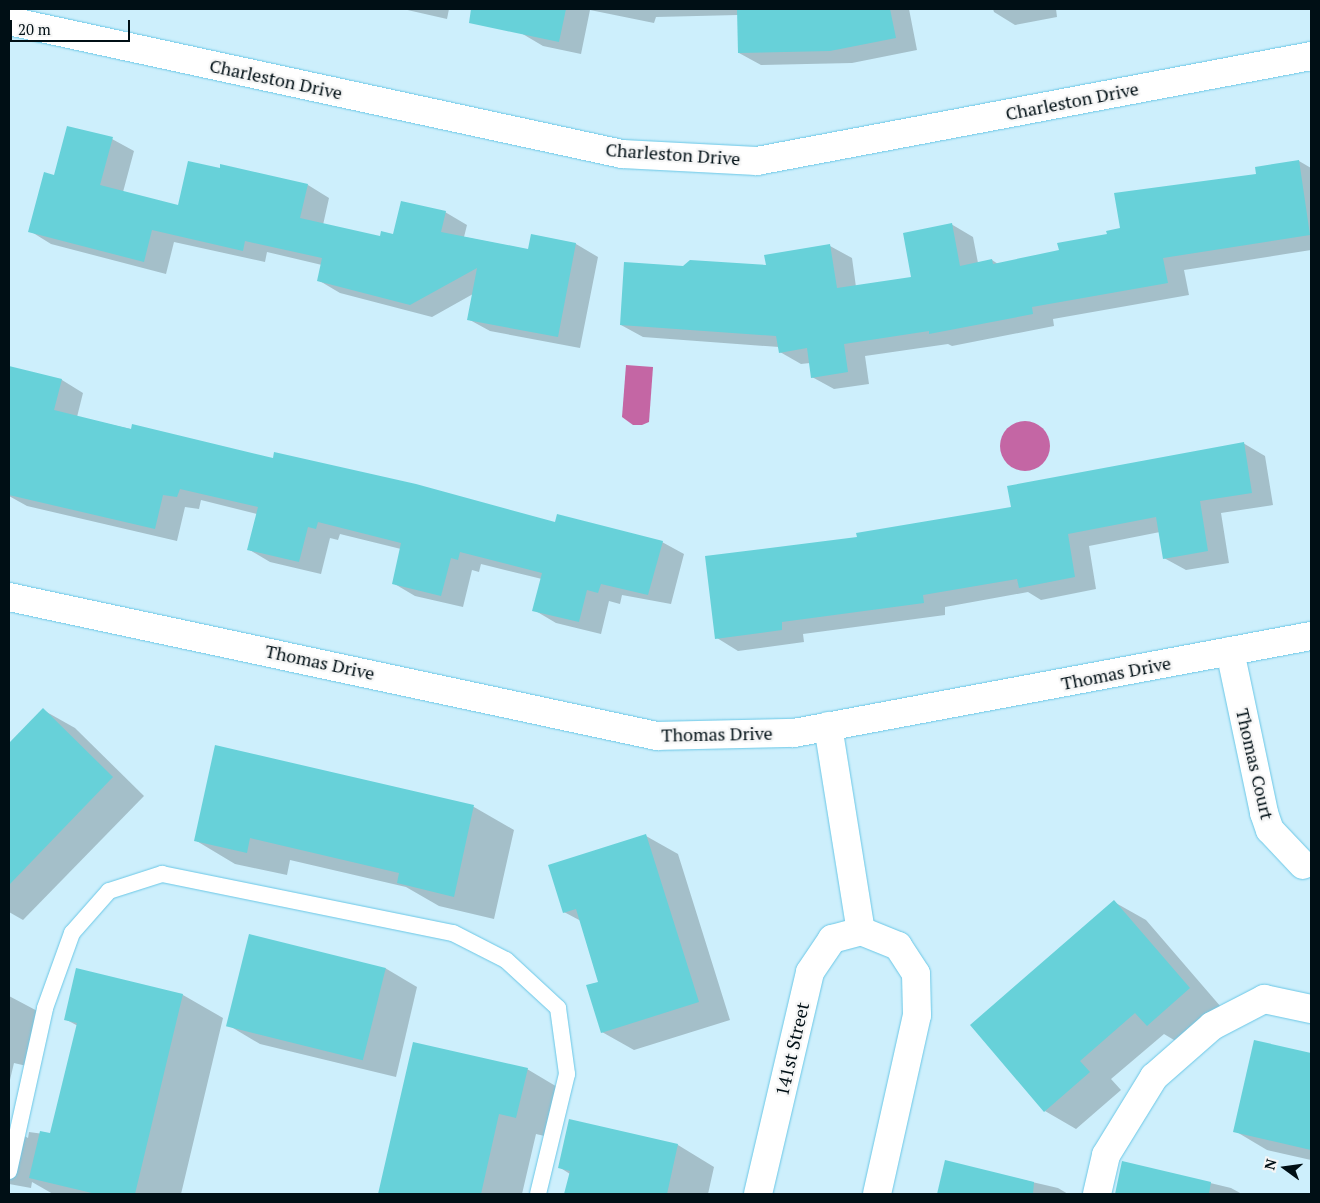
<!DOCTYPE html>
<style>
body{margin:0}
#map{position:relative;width:1320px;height:1203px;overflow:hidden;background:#cdeffc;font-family:"PT Serif",serif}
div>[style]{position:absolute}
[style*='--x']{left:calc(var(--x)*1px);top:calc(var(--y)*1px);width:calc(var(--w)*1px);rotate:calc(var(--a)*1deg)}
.water>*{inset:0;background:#c466a4}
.round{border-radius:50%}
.shadow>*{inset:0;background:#0003}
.building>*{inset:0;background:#67d1d9;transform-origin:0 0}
.roads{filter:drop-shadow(0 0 1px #6ac7e6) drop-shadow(0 0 1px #6ac7e6)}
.lane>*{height:16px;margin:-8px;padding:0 8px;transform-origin:8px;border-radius:8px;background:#fff}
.street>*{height:28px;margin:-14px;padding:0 14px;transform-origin:14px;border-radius:14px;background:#fff}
span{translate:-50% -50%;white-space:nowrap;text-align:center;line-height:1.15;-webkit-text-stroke:4.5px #f6f6f6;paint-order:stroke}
.street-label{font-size:18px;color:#000f15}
.frame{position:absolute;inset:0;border:10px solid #000f15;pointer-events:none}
.north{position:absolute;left:1260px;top:1143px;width:50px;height:50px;-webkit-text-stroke:4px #f6f6f6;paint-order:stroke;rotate:284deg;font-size:14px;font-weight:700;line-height:20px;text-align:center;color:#000f15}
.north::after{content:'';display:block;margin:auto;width:18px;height:22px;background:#000f15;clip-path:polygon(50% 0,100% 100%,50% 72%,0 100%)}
.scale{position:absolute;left:10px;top:20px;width:120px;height:22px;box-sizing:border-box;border:2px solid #000f15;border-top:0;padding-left:6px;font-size:15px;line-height:18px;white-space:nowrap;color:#000f15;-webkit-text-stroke:4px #f6f6f6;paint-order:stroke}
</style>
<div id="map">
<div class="water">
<i style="clip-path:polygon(626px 365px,653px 367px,649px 422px,642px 425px,633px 425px,622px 417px)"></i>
<i class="round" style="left:1000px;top:421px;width:50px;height:50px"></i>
</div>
<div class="shadow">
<i style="clip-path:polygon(403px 9px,449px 9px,447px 19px)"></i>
<i style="clip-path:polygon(526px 9px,909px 9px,917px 50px,852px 63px,761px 65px,739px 53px,738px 15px,656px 17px,654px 23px,590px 10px,581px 54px,543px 46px,521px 33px)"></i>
<i style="clip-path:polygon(993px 9px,1056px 9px,1057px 17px,1015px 25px,994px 12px)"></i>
<i style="clip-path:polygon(112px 139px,134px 151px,123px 192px,179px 206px,308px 185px,329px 198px,323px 225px,381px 238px,394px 236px,445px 212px,467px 225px,464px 237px,529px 250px,532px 236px,576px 244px,598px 257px,580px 348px,490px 331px,468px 319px,473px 294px,432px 317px,340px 293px,318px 280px,322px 265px,267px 252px,265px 262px,174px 242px,166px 274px,51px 244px,30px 231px,55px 177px)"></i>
<i style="clip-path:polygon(1299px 161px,1311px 168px,1311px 250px,1184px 270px,1189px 295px,1053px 319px,1054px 326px,952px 346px,948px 344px,865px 356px,869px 384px,834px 389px,812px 377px,810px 363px,801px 364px,780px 352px,779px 347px,643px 337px,621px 325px,684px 268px,767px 266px,830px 246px,852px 258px,856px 287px,913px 278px,951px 224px,973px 237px,978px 263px,992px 260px,998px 264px,1060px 251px,1108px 235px)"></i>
<i style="clip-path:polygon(9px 367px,62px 380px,83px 393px,77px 417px,556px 524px,662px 542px,684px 554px,671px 604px,622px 595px,620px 604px,609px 601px,601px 634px,556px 623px,534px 610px,542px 579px,481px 564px,479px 572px,472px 570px,463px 607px,415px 596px,393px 583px,401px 549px,340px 534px,338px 540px,330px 538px,321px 574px,270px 562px,248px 549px,257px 514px,201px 500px,199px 509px,185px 507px,177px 541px,27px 506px,9px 496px)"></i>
<i style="clip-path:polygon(1243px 443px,1265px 456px,1273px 505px,1221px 513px,1229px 563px,1186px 570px,1164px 558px,1160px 532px,1089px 546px,1096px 589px,1041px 600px,1028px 592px,945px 607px,945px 615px,803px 634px,804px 642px,738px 651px,717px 638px,858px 538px,1013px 508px)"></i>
<i style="clip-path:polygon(43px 710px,75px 728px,144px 796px,23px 920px,9px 912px,9px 745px)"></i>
<i style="clip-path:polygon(216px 747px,474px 807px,514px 830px,494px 919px,439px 906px,406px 887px,290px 860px,287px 875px,235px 864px,195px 840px)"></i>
<i style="clip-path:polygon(646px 836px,678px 854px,730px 1020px,634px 1050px,602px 1032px,599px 983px,581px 921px,564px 912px)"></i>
<i style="clip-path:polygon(1114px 902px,1146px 920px,1221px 1007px,1179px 1043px,1164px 1034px,1111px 1079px,1121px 1090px,1076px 1129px,1045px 1111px)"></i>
<i style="clip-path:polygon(385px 968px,417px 987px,396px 1077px,260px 1044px,228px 1025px)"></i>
<i style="clip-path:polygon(77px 969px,183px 995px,223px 1018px,181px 1194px,53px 1194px,32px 1182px,31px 1188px,9px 1184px,9px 1127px,28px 1138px,29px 1132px,51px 1135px,78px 1026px,65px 1019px)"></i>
<i style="clip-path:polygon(9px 996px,43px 1014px,31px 1067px,14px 1063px,9px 1084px)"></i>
<i style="clip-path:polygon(414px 1044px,527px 1069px,564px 1091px,553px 1138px,536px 1134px,522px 1194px,379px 1194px)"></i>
<i style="clip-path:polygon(1309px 1054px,1311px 1160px,1267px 1150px,1235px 1131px)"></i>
<i style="clip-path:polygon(570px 1121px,678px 1145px,714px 1167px,708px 1194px,566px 1194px,570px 1174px,559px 1167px)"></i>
<i style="clip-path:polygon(946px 1162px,1058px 1188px,1068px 1194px,938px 1194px)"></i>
<i style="clip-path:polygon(1123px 1162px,1231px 1188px,1242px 1194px,1116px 1194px)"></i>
</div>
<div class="building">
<i style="clip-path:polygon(471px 9px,566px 9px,559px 42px,469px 23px)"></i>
<i style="clip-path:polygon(737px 9px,890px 9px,896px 38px,830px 51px,738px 53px)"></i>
<i style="clip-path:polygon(67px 126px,113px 137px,100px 185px,178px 205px,188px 161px,220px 168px,220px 164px,308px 184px,300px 218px,380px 236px,381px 231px,393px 234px,401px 201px,446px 211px,441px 232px,528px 249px,531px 234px,576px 243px,558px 337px,467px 320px,477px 268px,410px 305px,317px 281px,322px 258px,245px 241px,243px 251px,152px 230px,144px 262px,28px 232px,44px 172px,54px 175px)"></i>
<i style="clip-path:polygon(1299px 160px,1310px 235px,1163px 258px,1168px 283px,1032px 307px,1033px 314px,929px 334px,929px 331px,844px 344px,848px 372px,811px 378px,807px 348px,779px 353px,776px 336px,620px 325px,624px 262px,683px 266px,690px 260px,766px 265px,764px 255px,830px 244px,837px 288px,911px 277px,903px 233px,952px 223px,960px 266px,992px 259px,993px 264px,1059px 250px,1057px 243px,1107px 234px,1106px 231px,1120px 228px,1114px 193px,1256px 174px,1255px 167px)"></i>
<i style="clip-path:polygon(9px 366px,62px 379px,54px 410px,131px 429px,132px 424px,273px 458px,274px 452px,416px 484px,555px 522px,557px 514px,663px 541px,648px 595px,601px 584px,598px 593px,587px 590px,579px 622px,532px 611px,542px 573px,460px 552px,458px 560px,451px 558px,441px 596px,392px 584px,401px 543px,318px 522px,316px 529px,308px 527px,299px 562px,247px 550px,258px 507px,180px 489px,177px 497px,163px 495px,155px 529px,9px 495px)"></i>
<i style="clip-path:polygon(1244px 442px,1252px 493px,1200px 501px,1208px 551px,1163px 559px,1156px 517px,1068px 534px,1075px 577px,1019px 588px,1017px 579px,923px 595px,924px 603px,782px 622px,782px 630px,715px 639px,705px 556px,857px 537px,856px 533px,1011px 507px,1007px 486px)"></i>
<i style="clip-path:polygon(43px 708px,113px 777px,9px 885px,9px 743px)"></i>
<i style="clip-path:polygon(215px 745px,474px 805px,454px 897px,397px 883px,399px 873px,250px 838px,247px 853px,194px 841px)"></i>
<i style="clip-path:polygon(646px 834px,699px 1002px,601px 1033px,586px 985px,598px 982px,576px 909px,563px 913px,548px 865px)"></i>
<i style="clip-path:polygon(1114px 900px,1190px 988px,1147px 1026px,1135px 1013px,1080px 1061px,1090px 1072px,1044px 1112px,970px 1025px)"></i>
<i style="left:249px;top:934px;width:141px;height:95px;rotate:14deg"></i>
<i style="clip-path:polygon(76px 968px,183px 994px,135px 1194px,96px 1194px,29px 1178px,40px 1131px,50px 1133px,77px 1023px,64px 1020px)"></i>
<i style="clip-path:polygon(1254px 1040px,1311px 1053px,1311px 1150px,1233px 1132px)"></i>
<i style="clip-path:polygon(413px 1042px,528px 1068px,516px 1118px,499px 1114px,481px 1194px,378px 1194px)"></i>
<i style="clip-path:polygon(569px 1119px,678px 1144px,667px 1194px,564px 1194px,570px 1171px,558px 1168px)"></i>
<i style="clip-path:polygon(945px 1160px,1034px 1182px,1033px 1194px,937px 1194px)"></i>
<i style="clip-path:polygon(1122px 1161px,1211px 1182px,1209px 1194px,1115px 1194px)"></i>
</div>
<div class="roads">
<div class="lane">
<i style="--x:9;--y:1171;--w:167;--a:-77.5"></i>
<i style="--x:45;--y:1008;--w:80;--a:-70.2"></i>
<i style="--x:72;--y:933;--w:56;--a:-48.6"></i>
<i style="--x:109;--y:891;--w:56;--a:-17.8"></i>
<i style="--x:162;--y:874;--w:297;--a:11.5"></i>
<i style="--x:453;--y:933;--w:59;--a:27"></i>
<i style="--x:506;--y:960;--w:71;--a:42.7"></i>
<i style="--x:558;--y:1008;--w:67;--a:82.2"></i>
<i style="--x:567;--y:1074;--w:123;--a:103.6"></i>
</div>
<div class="street">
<i style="--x:9;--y:21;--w:627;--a:12.24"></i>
<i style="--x:622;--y:154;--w:135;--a:3"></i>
<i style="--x:757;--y:161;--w:564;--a:-10.73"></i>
<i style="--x:9;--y:597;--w:663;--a:12.11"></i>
<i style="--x:657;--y:736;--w:137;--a:-1.3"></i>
<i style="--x:794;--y:733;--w:526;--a:-10.63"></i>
<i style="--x:1230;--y:651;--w:166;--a:78.1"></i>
<i style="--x:1264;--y:813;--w:18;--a:71"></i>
<i style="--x:1270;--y:830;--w:48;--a:46.7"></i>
<i style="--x:828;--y:726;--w:208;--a:80.9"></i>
<i style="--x:758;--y:1194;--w:228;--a:-76.8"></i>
<i style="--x:810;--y:972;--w:40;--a:-56"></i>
<i style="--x:832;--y:939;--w:30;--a:-15"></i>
<i style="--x:861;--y:931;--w:40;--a:22"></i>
<i style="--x:898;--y:946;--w:33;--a:57"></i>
<i style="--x:916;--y:974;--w:41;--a:88.6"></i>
<i style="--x:917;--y:1015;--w:183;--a:102.6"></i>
<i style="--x:1097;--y:1194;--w:40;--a:-77"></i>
<i style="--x:1106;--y:1155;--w:92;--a:-58.4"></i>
<i style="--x:1154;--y:1077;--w:77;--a:-41.3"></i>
<i style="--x:1212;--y:1026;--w:59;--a:-27.4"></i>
<i style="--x:1264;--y:999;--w:48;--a:12"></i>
</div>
</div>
<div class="street-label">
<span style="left:276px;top:79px;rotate:12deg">Charleston Drive</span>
<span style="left:1072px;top:101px;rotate:-11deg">Charleston Drive</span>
<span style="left:673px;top:154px;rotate:4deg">Charleston Drive</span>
<span style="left:320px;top:662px;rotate:12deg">Thomas Drive</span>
<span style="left:1116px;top:673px;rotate:-11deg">Thomas Drive</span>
<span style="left:717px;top:734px;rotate:-1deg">Thomas Drive</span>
<span style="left:1255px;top:764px;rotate:77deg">Thomas Court</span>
<span style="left:792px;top:1049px;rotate:-77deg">141st Street</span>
</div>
<div class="frame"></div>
<div class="north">N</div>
<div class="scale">20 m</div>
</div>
